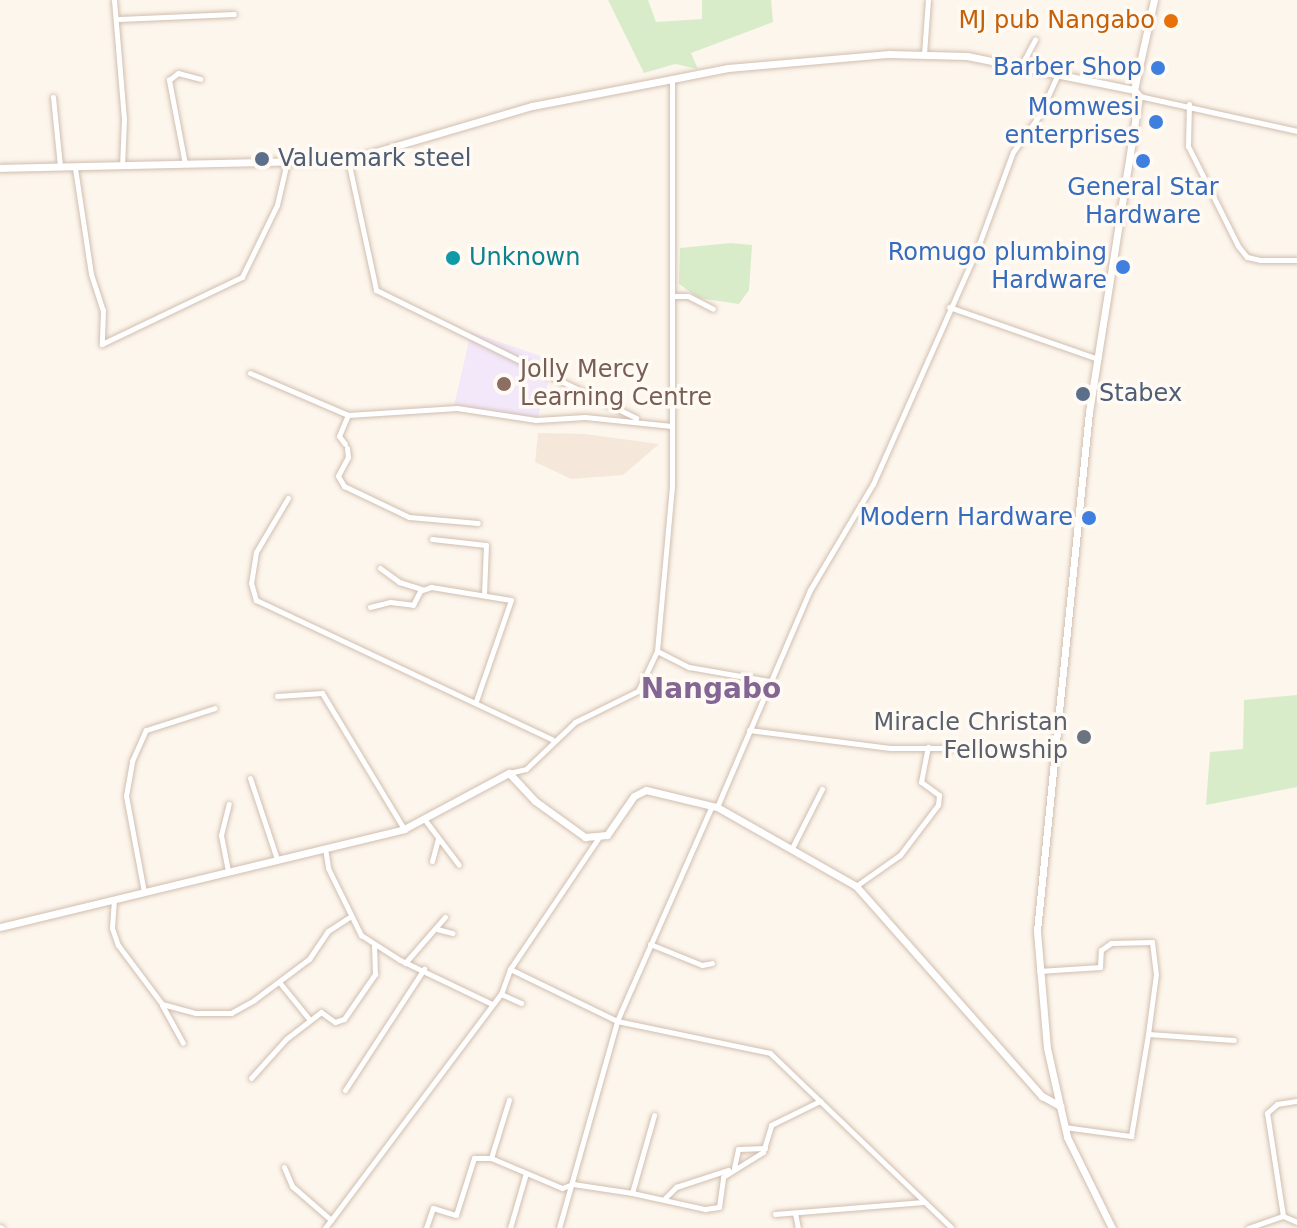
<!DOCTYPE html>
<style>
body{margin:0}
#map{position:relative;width:1297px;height:1228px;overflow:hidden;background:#fdf6ec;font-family:"DejaVu Sans",sans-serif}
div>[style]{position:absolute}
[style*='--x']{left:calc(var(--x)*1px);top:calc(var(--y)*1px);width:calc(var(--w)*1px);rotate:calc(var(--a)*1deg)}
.residential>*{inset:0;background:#f5e8da}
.education>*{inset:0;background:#f3e8fa}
.green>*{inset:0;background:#d8ecc9}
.roads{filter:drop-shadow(0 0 2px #d1beb0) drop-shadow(0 0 2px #d1beb0)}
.street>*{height:5px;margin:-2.5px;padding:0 2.5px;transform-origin:2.5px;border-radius:2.5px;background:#fff}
.secondary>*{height:7px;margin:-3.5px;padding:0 3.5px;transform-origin:3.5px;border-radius:3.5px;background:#fff}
.dots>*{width:22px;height:22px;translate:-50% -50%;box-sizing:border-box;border:4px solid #fffaf3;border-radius:50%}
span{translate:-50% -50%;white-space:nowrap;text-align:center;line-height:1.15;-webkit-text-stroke:7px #fffaf3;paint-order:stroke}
.food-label{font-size:24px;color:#c56008}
.right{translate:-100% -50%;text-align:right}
.shop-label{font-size:24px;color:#366cbe}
.service-label{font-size:24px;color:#4e5e75}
.left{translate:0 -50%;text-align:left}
.culture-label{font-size:24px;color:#0d838f}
.education-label{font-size:24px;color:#785e54}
.worship-label{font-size:24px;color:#5b616d}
.quarter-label{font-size:28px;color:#846695;font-weight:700}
</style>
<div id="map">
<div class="residential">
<i style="clip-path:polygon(538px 433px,585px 434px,659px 444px,623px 475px,571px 479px,535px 462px)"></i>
</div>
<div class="education">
<i style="clip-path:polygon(471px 332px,555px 361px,537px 419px,454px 406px)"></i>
</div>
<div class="green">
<i style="clip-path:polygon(608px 0,648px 0,656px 22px,702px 19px,702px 0,771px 0,773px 22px,691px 53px,698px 69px,675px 64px,644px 73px)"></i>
<i style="clip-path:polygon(731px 243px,752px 245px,749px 290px,739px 304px,699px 298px,679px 284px,680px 248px)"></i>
<i style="clip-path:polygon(1297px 695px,1297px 787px,1206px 805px,1210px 752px,1243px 749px,1244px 700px)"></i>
</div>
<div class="roads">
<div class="street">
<i style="--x:114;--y:0;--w:119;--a:85.2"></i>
<i style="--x:124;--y:119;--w:47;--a:92.4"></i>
<i style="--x:119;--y:19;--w:115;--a:-2.5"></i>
<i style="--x:924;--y:54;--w:54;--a:-85.8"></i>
<i style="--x:1021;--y:66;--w:30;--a:-62"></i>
<i style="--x:1139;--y:96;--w:162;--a:12.5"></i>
<i style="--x:53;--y:97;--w:69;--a:84.2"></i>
<i style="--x:1189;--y:104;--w:42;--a:91.4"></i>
<i style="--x:1188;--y:146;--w:112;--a:63.4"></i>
<i style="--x:1238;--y:246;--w:14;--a:51"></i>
<i style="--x:1247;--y:257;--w:13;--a:13"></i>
<i style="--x:1260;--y:260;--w:37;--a:0"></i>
<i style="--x:348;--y:160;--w:133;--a:77.8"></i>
<i style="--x:376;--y:290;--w:290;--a:26.2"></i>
<i style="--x:185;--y:164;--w:86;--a:-100.8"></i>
<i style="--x:169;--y:80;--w:11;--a:-38"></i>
<i style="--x:178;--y:73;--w:23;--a:15"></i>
<i style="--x:75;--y:168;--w:107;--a:81.4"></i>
<i style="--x:91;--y:274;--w:38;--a:72"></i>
<i style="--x:103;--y:310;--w:34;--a:92"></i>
<i style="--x:102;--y:344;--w:155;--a:-25.6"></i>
<i style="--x:242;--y:277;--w:80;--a:-64.1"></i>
<i style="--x:277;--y:205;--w:40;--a:-77"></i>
<i style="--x:673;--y:296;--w:15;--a:0"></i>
<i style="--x:688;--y:296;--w:28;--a:27"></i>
<i style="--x:949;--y:307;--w:158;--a:19.2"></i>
<i style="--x:250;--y:373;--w:107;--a:23.2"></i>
<i style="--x:348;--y:415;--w:109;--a:-3.7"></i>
<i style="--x:457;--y:408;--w:80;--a:8.6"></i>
<i style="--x:536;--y:420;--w:49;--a:-3.5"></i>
<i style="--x:585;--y:417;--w:87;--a:5.9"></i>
<i style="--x:345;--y:444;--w:10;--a:-127"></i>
<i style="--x:339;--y:436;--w:23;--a:-67"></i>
<i style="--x:347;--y:448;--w:9;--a:84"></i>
<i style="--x:348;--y:457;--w:21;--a:118"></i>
<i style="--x:338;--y:476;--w:12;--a:59"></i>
<i style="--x:344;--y:486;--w:72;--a:25.5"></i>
<i style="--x:409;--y:517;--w:69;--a:5"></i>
<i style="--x:288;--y:498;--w:63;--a:120.7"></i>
<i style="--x:256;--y:552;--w:31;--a:99"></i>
<i style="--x:251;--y:583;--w:18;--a:74"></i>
<i style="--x:256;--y:600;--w:327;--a:25.2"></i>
<i style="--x:432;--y:539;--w:54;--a:6.3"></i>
<i style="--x:486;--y:545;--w:49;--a:92.3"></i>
<i style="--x:380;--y:568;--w:24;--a:36"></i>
<i style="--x:399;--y:582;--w:24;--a:17"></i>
<i style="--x:370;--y:607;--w:21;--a:-14"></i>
<i style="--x:390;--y:602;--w:23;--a:7"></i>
<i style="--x:413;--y:605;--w:16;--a:-63"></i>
<i style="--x:420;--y:591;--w:12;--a:-20"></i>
<i style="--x:431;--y:587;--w:81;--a:9.2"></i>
<i style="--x:511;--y:600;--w:107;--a:109.1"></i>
<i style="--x:657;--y:651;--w:36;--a:27"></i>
<i style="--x:689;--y:667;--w:81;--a:9.9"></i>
<i style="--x:277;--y:696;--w:45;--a:-3.8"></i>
<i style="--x:322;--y:693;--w:159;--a:58.9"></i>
<i style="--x:749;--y:730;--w:142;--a:7.3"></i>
<i style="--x:890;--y:748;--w:165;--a:0"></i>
<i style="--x:509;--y:773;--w:17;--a:-13"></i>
<i style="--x:526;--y:769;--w:68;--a:-43.8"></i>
<i style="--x:575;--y:722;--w:70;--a:-26.2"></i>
<i style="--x:638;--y:691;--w:44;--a:-64.6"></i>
<i style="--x:657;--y:651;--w:166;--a:-84.8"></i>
<i style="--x:672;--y:486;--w:406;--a:-90"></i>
<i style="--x:250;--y:778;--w:85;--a:71.6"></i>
<i style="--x:717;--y:807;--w:236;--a:-66.8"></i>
<i style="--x:810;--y:590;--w:123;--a:-59.3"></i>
<i style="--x:873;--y:484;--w:259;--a:-66.1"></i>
<i style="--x:978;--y:247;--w:101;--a:-69.8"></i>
<i style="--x:1013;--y:152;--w:44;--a:-54.2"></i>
<i style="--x:1039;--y:116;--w:44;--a:-65.8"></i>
<i style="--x:425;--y:820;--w:56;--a:52.9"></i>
<i style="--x:793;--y:846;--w:64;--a:-63"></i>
<i style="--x:325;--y:848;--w:20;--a:81"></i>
<i style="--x:328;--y:868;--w:75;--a:63.8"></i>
<i style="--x:361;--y:935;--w:46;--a:32.7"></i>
<i style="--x:400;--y:960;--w:102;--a:25.6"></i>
<i style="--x:432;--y:861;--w:23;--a:-75"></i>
<i style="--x:228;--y:871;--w:37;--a:-101"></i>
<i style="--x:221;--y:835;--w:32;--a:-76"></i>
<i style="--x:856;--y:886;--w:54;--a:-35.2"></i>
<i style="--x:900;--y:855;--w:63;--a:-52.8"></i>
<i style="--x:938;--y:805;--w:10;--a:-84"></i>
<i style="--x:939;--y:795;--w:22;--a:-144"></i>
<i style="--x:921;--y:782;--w:36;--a:-79"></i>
<i style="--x:144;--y:892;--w:98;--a:-100.6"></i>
<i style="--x:126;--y:796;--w:36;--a:-80"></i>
<i style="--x:132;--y:761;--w:34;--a:-66"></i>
<i style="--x:146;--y:730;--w:72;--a:-17.7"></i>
<i style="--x:114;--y:899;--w:29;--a:94"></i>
<i style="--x:112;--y:928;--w:18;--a:71"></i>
<i style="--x:118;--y:945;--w:74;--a:53.3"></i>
<i style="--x:162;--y:1004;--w:35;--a:15"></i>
<i style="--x:196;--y:1013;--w:35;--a:0"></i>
<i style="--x:231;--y:1013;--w:26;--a:-29"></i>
<i style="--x:254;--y:1000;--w:69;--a:-36.7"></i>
<i style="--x:309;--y:959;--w:34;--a:-56"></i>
<i style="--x:328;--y:931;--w:24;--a:-33"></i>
<i style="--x:437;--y:929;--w:16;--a:15"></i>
<i style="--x:650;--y:944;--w:56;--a:22"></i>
<i style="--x:702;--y:965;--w:10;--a:-11"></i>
<i style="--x:405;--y:963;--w:61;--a:-49"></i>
<i style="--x:510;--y:969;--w:119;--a:25.9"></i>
<i style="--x:617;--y:1021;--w:156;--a:11.8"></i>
<i style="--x:770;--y:1053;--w:252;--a:43.9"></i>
<i style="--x:1039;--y:971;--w:61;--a:-3.8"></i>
<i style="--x:1100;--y:967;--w:17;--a:-87"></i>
<i style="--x:1101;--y:950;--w:12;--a:-35"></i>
<i style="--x:1111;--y:943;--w:41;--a:-1.4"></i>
<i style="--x:1152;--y:942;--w:32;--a:83"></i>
<i style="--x:1156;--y:974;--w:61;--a:97.6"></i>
<i style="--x:280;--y:983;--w:46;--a:51.1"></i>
<i style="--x:501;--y:994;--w:22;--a:24"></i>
<i style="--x:162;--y:1005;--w:43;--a:61.1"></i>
<i style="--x:251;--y:1078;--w:52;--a:-48.1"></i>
<i style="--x:286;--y:1039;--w:44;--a:-37.6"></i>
<i style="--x:321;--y:1012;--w:17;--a:36"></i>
<i style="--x:335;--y:1022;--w:9;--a:-18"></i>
<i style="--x:344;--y:1019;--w:55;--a:-55.4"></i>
<i style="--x:375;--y:974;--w:29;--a:-92"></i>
<i style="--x:345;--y:1090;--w:145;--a:-56.9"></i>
<i style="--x:1064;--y:1127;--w:68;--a:7.7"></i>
<i style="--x:1131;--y:1136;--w:103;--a:-80.5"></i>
<i style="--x:1148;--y:1034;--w:86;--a:4"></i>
<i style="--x:491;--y:1158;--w:61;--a:-72.8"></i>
<i style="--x:284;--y:1167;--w:21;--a:67"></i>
<i style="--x:292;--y:1186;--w:52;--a:41.1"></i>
<i style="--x:734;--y:1168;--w:19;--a:-78"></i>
<i style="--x:738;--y:1149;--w:27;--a:-2"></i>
<i style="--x:632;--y:1193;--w:75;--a:12.4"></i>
<i style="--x:705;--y:1209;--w:14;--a:-8"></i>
<i style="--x:719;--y:1207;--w:30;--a:-82"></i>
<i style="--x:723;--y:1177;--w:47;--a:-32"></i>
<i style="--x:763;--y:1152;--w:28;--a:-73"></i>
<i style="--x:771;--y:1125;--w:55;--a:-26.1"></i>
<i style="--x:665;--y:1198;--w:16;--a:-45"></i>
<i style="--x:676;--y:1187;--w:55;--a:-18.1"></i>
<i style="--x:795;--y:1213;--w:15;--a:79"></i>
<i style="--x:775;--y:1214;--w:149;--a:-4.6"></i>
<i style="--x:1283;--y:1216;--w:104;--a:-98.8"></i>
<i style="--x:1267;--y:1113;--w:13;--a:-42"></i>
<i style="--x:1277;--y:1104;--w:20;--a:-9"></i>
<i style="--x:0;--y:1227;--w:2;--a:27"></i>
<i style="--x:325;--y:1228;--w:293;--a:-53.1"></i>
<i style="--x:501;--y:994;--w:27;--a:-70"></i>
<i style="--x:510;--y:969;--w:159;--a:-56"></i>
<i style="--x:426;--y:1228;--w:21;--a:-71"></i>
<i style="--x:433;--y:1208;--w:24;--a:17"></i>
<i style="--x:456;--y:1215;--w:60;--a:-72.5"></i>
<i style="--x:474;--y:1158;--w:17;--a:0"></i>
<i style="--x:491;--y:1158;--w:77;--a:22.9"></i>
<i style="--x:562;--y:1188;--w:12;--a:-20"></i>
<i style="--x:573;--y:1184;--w:60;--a:8.7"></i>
<i style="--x:632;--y:1193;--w:81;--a:-74.2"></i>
<i style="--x:510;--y:1228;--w:57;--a:-73.8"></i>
<i style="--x:559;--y:1228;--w:215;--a:-74.3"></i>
<i style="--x:617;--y:1021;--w:233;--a:-66.2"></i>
<i style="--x:1248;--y:1228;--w:37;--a:-19"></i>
<i style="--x:1283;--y:1216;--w:15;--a:23"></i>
</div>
<div class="secondary">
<i style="--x:0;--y:168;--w:348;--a:-1.3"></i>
<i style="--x:348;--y:160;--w:192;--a:-16.4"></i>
<i style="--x:532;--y:106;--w:143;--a:-10.9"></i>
<i style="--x:672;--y:79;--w:57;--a:-11.1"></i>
<i style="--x:728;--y:68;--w:162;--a:-5"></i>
<i style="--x:889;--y:54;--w:78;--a:1.5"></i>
<i style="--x:967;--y:56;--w:170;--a:11.5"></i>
<i style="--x:0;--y:927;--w:416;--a:-13.6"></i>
<i style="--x:404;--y:829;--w:119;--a:-28.1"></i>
<i style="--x:509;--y:773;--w:38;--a:47"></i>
<i style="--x:535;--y:801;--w:62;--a:35.8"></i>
<i style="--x:585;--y:837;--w:22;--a:-5"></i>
<i style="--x:607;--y:835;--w:47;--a:-55.3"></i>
<i style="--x:634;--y:796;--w:13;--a:-27"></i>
<i style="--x:646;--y:790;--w:73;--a:13.5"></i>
<i style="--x:717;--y:807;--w:160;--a:29.6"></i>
<i style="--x:856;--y:886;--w:281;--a:48.5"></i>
<i style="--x:1042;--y:1096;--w:21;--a:29"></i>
<i style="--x:1060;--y:1106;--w:32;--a:77"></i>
<i style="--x:1067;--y:1137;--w:102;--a:63.7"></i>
<i style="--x:1060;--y:1106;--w:59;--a:-102.6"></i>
<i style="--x:1047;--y:1048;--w:117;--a:-94.9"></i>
<i style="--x:1037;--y:931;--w:522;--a:-84.28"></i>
<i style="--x:1089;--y:412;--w:320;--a:-81"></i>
<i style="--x:1139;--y:96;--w:8;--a:-130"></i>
<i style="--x:1134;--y:90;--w:92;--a:-77.5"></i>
</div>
</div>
<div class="dots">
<i style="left:1171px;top:21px;background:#e8710a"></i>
<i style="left:1158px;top:68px;background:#3f7fe0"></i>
<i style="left:1156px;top:122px;background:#3f7fe0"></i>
<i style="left:262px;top:159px;background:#5c6f8a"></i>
<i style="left:1143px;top:161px;background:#3f7fe0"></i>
<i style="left:453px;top:258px;background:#0f9aa8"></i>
<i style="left:1123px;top:267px;background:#3f7fe0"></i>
<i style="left:504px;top:384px;background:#8d6e63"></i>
<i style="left:1083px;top:394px;background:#5c6f8a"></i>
<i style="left:1089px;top:518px;background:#3f7fe0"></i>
<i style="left:1084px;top:737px;background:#6b7280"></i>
</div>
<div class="food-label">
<span class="right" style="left:1155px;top:21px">MJ pub Nangabo</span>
</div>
<div class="shop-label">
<span class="right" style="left:1142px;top:68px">Barber Shop</span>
<span class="right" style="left:1140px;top:122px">Momwesi<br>enterprises</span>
<span style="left:1143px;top:202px">General Star<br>Hardware</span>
<span class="right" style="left:1107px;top:267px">Romugo plumbing<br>Hardware</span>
<span class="right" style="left:1073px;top:518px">Modern Hardware</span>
</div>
<div class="service-label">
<span class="left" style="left:278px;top:159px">Valuemark steel</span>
<span class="left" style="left:1099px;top:394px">Stabex</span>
</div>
<div class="culture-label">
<span class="left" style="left:469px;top:258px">Unknown</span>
</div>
<div class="education-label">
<span class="left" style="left:520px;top:384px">Jolly Mercy<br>Learning Centre</span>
</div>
<div class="worship-label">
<span class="right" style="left:1068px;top:737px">Miracle Christan<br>Fellowship</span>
</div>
<div class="quarter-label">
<span style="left:711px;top:689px">Nangabo</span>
</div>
</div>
